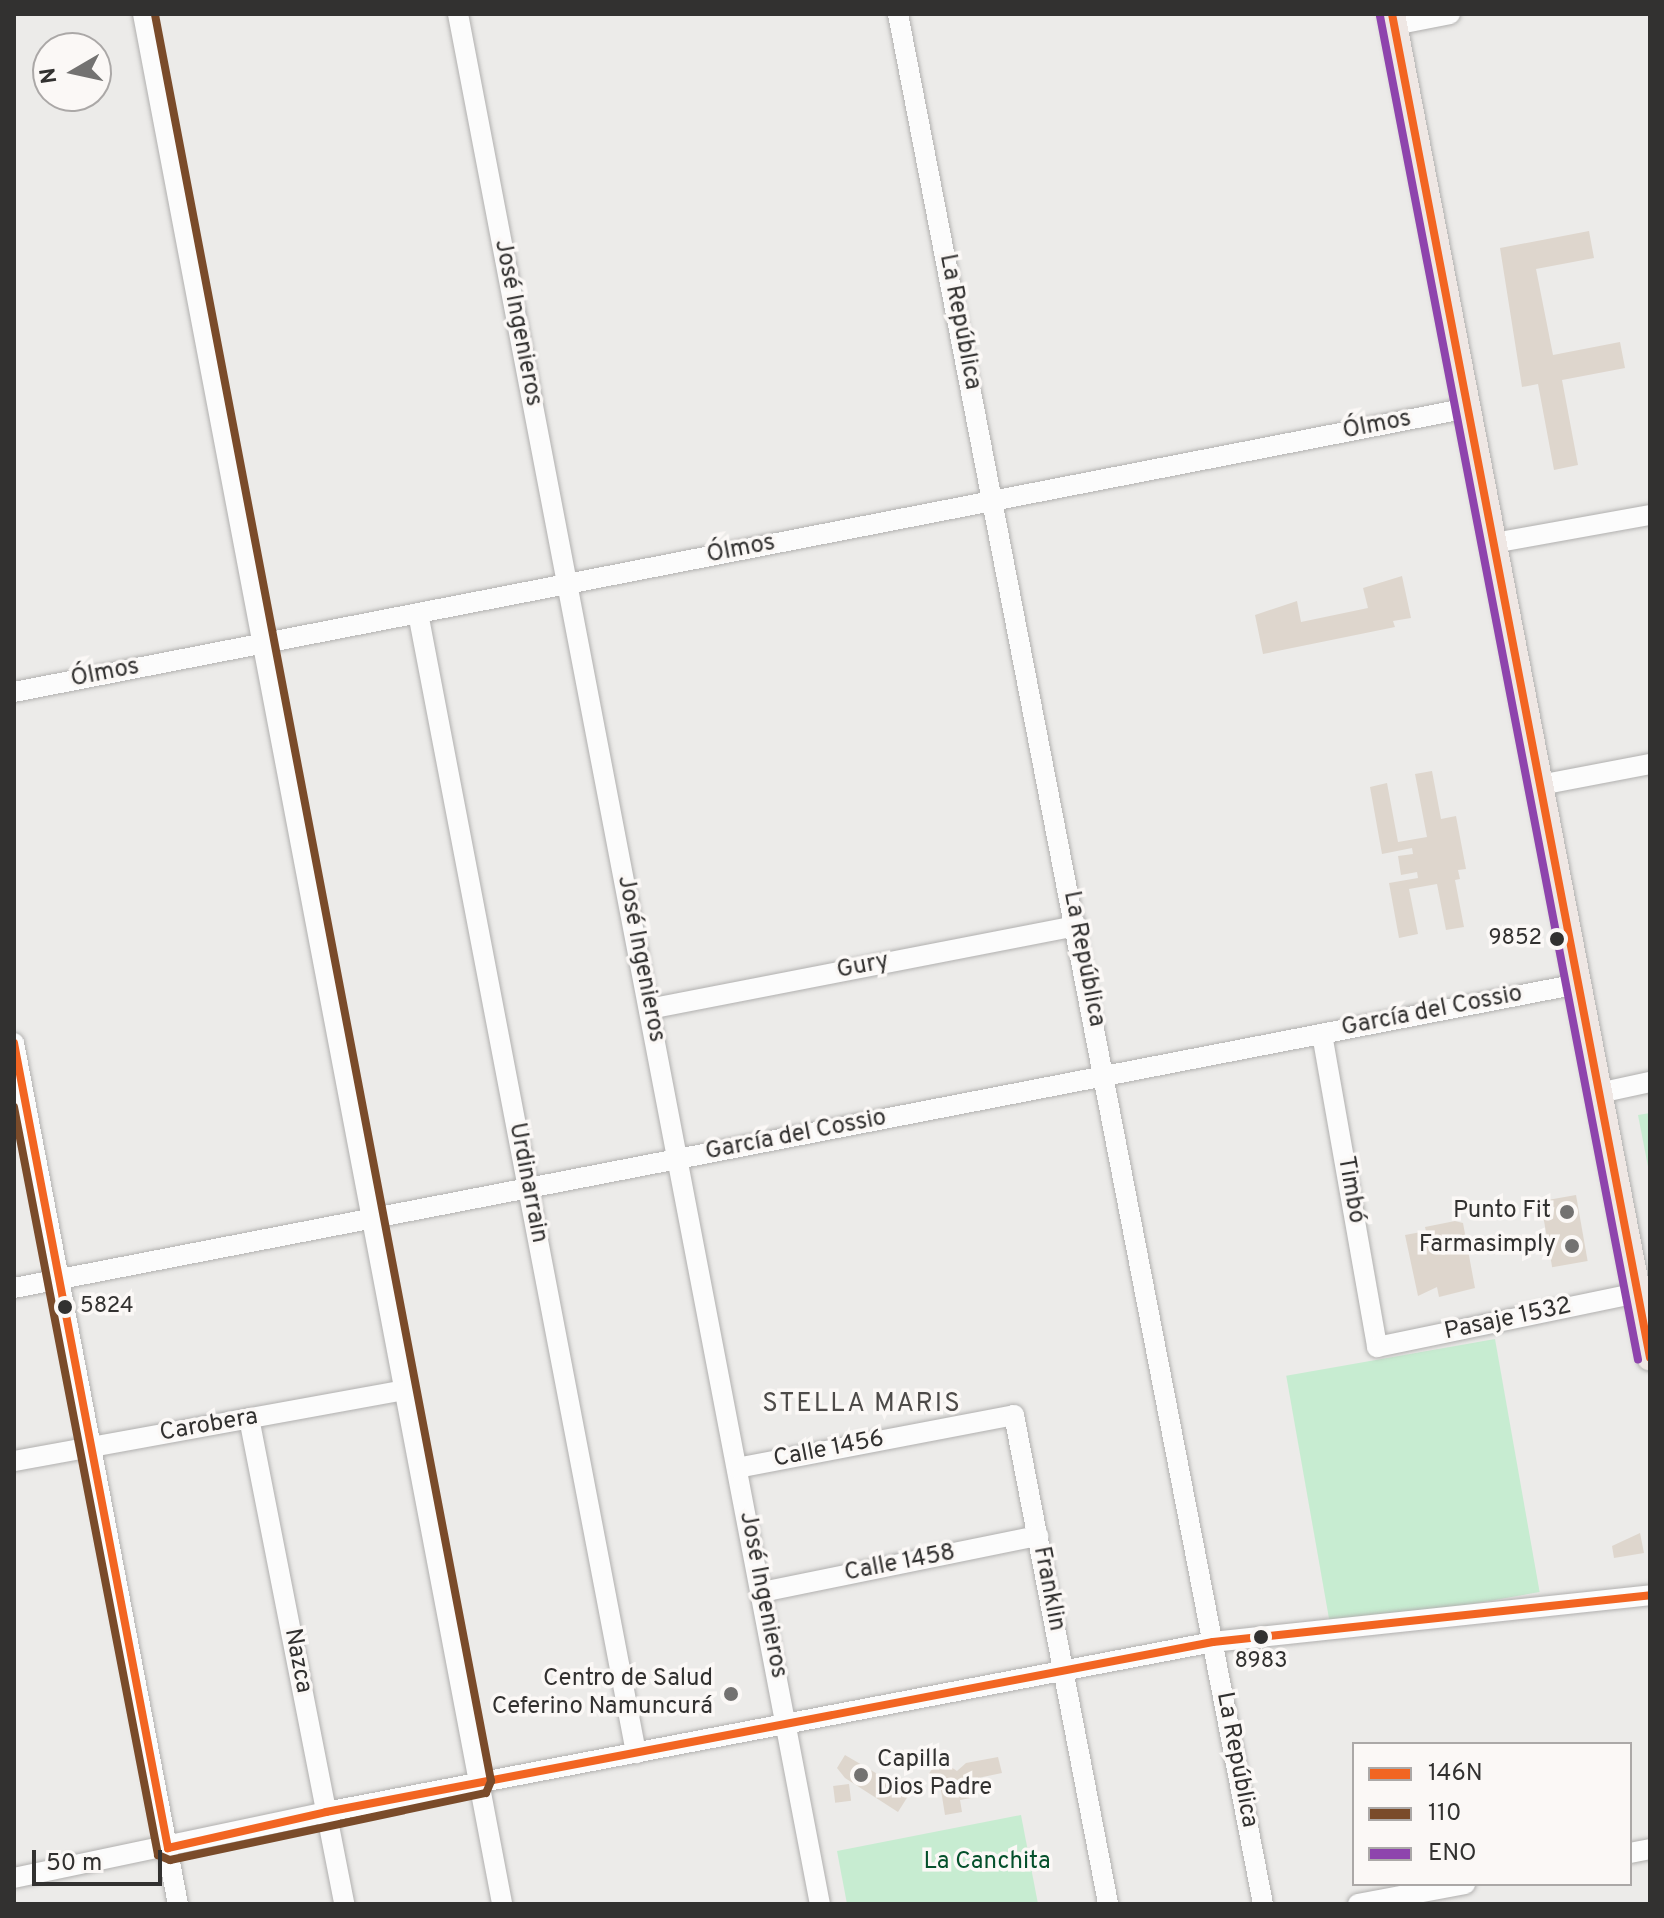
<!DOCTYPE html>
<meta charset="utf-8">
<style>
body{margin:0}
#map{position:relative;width:1664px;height:1918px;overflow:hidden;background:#ecebe9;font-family:Overpass,sans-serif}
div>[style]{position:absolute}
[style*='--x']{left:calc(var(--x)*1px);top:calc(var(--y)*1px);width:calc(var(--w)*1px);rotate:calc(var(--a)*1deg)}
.green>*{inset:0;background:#c7ecd1;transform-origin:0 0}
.building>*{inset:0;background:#ded6cd;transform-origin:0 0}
.roads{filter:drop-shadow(0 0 2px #b1b0af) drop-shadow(0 0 2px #b1b0af)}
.minor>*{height:20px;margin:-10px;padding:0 10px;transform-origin:10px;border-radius:10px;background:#fcfcfc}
.major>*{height:26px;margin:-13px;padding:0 13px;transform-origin:13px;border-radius:13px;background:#efe7e4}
.bus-1>*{height:8px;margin:-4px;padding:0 4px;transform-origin:4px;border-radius:4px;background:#f26522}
.bus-2>*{height:8px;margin:-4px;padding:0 4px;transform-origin:4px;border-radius:4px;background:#7a4b2a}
.bus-3>*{height:8px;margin:-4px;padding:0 4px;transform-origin:4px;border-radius:4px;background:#8e44ad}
.dots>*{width:22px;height:22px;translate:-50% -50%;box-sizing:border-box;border:4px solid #fbf8f6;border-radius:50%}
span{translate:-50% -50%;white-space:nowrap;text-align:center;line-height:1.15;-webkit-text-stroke:7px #fbf8f6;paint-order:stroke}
.bus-label{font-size:22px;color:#323130}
.right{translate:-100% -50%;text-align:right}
.left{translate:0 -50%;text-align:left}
.street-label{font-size:24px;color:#323130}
.poi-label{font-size:24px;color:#323130}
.park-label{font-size:24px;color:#04502b}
.neighbourhood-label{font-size:26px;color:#4d4b49;letter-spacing:2px}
.frame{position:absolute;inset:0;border:16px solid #323130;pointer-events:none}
.legend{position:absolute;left:1352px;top:1742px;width:280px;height:144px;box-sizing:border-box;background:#fbf8f6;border:2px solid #aba8a7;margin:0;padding:10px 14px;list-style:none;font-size:24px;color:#323130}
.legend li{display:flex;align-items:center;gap:16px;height:40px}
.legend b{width:40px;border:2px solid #aba8a7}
.north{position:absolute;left:32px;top:32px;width:80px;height:80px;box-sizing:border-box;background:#fbf8f6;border:2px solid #aba8a7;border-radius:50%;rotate:261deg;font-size:22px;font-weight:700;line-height:32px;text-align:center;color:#323130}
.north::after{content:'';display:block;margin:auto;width:28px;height:36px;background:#737271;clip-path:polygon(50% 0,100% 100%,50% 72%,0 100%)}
.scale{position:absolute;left:32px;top:1850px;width:130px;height:36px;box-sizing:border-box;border:4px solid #323130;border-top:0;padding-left:10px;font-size:24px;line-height:28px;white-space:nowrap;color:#323130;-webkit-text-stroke:6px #fbf8f6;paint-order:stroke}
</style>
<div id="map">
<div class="green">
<i style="clip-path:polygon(1650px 1113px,1650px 1177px,1638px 1115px)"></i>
<i style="left:1495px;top:1339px;width:257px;height:212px;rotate:80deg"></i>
<i style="clip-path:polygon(1021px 1815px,1038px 1904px,847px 1904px,837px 1851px)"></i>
</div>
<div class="building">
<i style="clip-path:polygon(1589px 231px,1594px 258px,1536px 269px,1553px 355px,1620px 342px,1625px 368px,1562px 380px,1578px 465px,1554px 470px,1538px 384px,1522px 387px,1500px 248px)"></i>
<i style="clip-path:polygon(1402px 576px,1411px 618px,1393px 621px,1395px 627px,1263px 654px,1255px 615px,1297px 601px,1301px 622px,1368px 608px,1363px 588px)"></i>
<i style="clip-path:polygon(1432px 771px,1441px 819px,1456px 816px,1466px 869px,1458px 870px,1460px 879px,1455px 880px,1464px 927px,1446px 930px,1437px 884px,1409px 889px,1418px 934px,1399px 938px,1389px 883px,1418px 878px,1417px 872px,1401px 875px,1398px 856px,1413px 854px,1412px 848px,1382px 854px,1370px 787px,1387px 783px,1398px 842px,1427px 837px,1415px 774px)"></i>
<i style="left:1576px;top:1195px;width:67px;height:36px;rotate:80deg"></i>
<i style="clip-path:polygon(1455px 1221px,1463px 1223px,1475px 1288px,1439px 1297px,1437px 1287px,1418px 1296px,1405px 1235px,1421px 1232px,1427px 1236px,1425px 1227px)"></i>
<i style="clip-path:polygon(1640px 1533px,1644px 1553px,1614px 1558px,1612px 1546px)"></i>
<i style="clip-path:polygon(845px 1755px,910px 1793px,898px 1812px,845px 1778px,837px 1768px)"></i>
<i style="clip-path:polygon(998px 1757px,1002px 1773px,973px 1779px,971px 1798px,960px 1800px,962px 1812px,945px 1815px,940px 1784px,928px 1775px,939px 1759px,957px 1771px,966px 1763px)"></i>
<i style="left:849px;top:1784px;width:17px;height:16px;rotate:83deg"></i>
</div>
<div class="roads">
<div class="minor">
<i style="--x:143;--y:14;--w:1924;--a:79.24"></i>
<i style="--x:458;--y:14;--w:1924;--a:79.16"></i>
<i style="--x:898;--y:14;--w:1925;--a:79.07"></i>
<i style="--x:1394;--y:25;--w:57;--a:-11.1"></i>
<i style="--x:1494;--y:543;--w:158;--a:-10.2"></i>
<i style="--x:418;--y:613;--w:1161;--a:79.17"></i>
<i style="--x:14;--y:692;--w:1481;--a:-11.05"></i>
<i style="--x:1540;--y:785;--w:112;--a:-10.8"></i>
<i style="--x:649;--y:1009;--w:436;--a:-11"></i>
<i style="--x:1322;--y:1034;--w:318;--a:80"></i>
<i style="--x:1377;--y:1347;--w:267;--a:-11.7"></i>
<i style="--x:14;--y:1043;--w:876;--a:79.22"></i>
<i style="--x:1599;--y:1093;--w:52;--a:-12.2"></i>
<i style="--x:14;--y:1288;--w:1593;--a:-11"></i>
<i style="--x:249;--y:1418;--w:495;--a:78.9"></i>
<i style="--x:14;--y:1461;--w:397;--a:-10.3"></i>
<i style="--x:737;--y:1468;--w:282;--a:-10.8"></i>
<i style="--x:1014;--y:1415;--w:498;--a:79.1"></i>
<i style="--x:762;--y:1592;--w:282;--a:-11.5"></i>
<i style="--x:1630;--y:1853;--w:20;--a:-11"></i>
<i style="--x:14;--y:1878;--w:319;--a:-11.9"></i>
<i style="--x:326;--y:1812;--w:903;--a:-10.85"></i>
<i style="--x:1213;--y:1642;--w:440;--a:-6.1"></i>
<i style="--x:1358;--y:1904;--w:109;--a:-10.6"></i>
</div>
<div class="major">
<i style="--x:1392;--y:14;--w:1368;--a:79.13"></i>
</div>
</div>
<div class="bus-1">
<i style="--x:1392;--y:14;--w:1368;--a:79.13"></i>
<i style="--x:14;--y:1043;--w:820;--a:79.17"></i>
<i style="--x:168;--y:1848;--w:162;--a:-12.8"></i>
<i style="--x:326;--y:1812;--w:903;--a:-10.85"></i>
<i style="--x:1213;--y:1642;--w:440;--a:-6.1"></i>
</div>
<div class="bus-2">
<i style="--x:14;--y:1107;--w:762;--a:79.1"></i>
<i style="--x:158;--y:1855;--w:13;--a:23"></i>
<i style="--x:170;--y:1860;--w:323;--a:-12"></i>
<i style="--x:486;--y:1793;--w:13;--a:-67"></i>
<i style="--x:491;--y:1781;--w:1799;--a:-100.77"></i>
</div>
<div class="bus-3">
<i style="--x:1380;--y:16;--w:1368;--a:79.13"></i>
</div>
<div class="dots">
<i style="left:1557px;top:939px;background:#323130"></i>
<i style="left:1567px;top:1212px;background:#737271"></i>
<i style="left:1572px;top:1246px;background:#737271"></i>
<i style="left:65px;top:1307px;background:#323130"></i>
<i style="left:1261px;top:1637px;background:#323130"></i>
<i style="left:731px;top:1694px;background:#737271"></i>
<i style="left:861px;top:1775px;background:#737271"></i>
</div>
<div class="bus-label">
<span class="right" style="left:1542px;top:939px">9852</span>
<span class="left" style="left:80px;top:1307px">5824</span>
<span style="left:1261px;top:1662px">8983</span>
</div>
<div class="street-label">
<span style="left:959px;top:322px;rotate:79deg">La República</span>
<span style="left:517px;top:323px;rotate:79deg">José Ingenieros</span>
<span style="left:1377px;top:426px;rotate:-11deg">Ólmos</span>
<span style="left:741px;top:550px;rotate:-11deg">Ólmos</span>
<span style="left:105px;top:674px;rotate:-11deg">Ólmos</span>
<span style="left:640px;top:959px;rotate:79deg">José Ingenieros</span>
<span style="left:1083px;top:959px;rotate:79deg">La República</span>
<span style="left:863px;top:967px;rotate:-11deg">Gury</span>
<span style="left:1432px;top:1012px;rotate:-11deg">García del Cossio</span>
<span style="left:796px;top:1136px;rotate:-11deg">García del Cossio</span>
<span style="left:527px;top:1183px;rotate:79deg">Urdinarrain</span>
<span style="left:1350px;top:1190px;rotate:80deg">Timbó</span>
<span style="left:1508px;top:1320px;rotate:-12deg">Pasaje 1532</span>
<span style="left:209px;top:1426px;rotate:-10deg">Carobera</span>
<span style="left:829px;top:1450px;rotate:-11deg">Calle 1456</span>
<span style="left:900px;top:1564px;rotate:-11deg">Calle 1458</span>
<span style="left:1048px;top:1589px;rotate:79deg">Franklin</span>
<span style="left:762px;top:1595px;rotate:79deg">José Ingenieros</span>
<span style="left:297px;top:1661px;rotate:79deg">Nazca</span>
<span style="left:1236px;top:1760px;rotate:79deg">La República</span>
</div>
<div class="poi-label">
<span class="right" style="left:1551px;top:1212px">Punto Fit</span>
<span class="right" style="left:1556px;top:1246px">Farmasimply</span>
<span class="right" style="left:713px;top:1694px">Centro de Salud<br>Ceferino Namuncurá</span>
<span class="left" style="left:877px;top:1775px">Capilla<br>Dios Padre</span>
</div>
<div class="park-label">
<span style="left:987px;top:1863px">La Canchita</span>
</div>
<div class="neighbourhood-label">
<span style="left:862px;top:1405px">STELLA MARIS</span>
</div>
<div class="frame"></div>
<ul class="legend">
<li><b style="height:10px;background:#f26522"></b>146N</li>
<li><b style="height:10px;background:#7a4b2a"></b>110</li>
<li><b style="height:10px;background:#8e44ad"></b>ENO</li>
</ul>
<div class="north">N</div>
<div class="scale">50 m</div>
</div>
